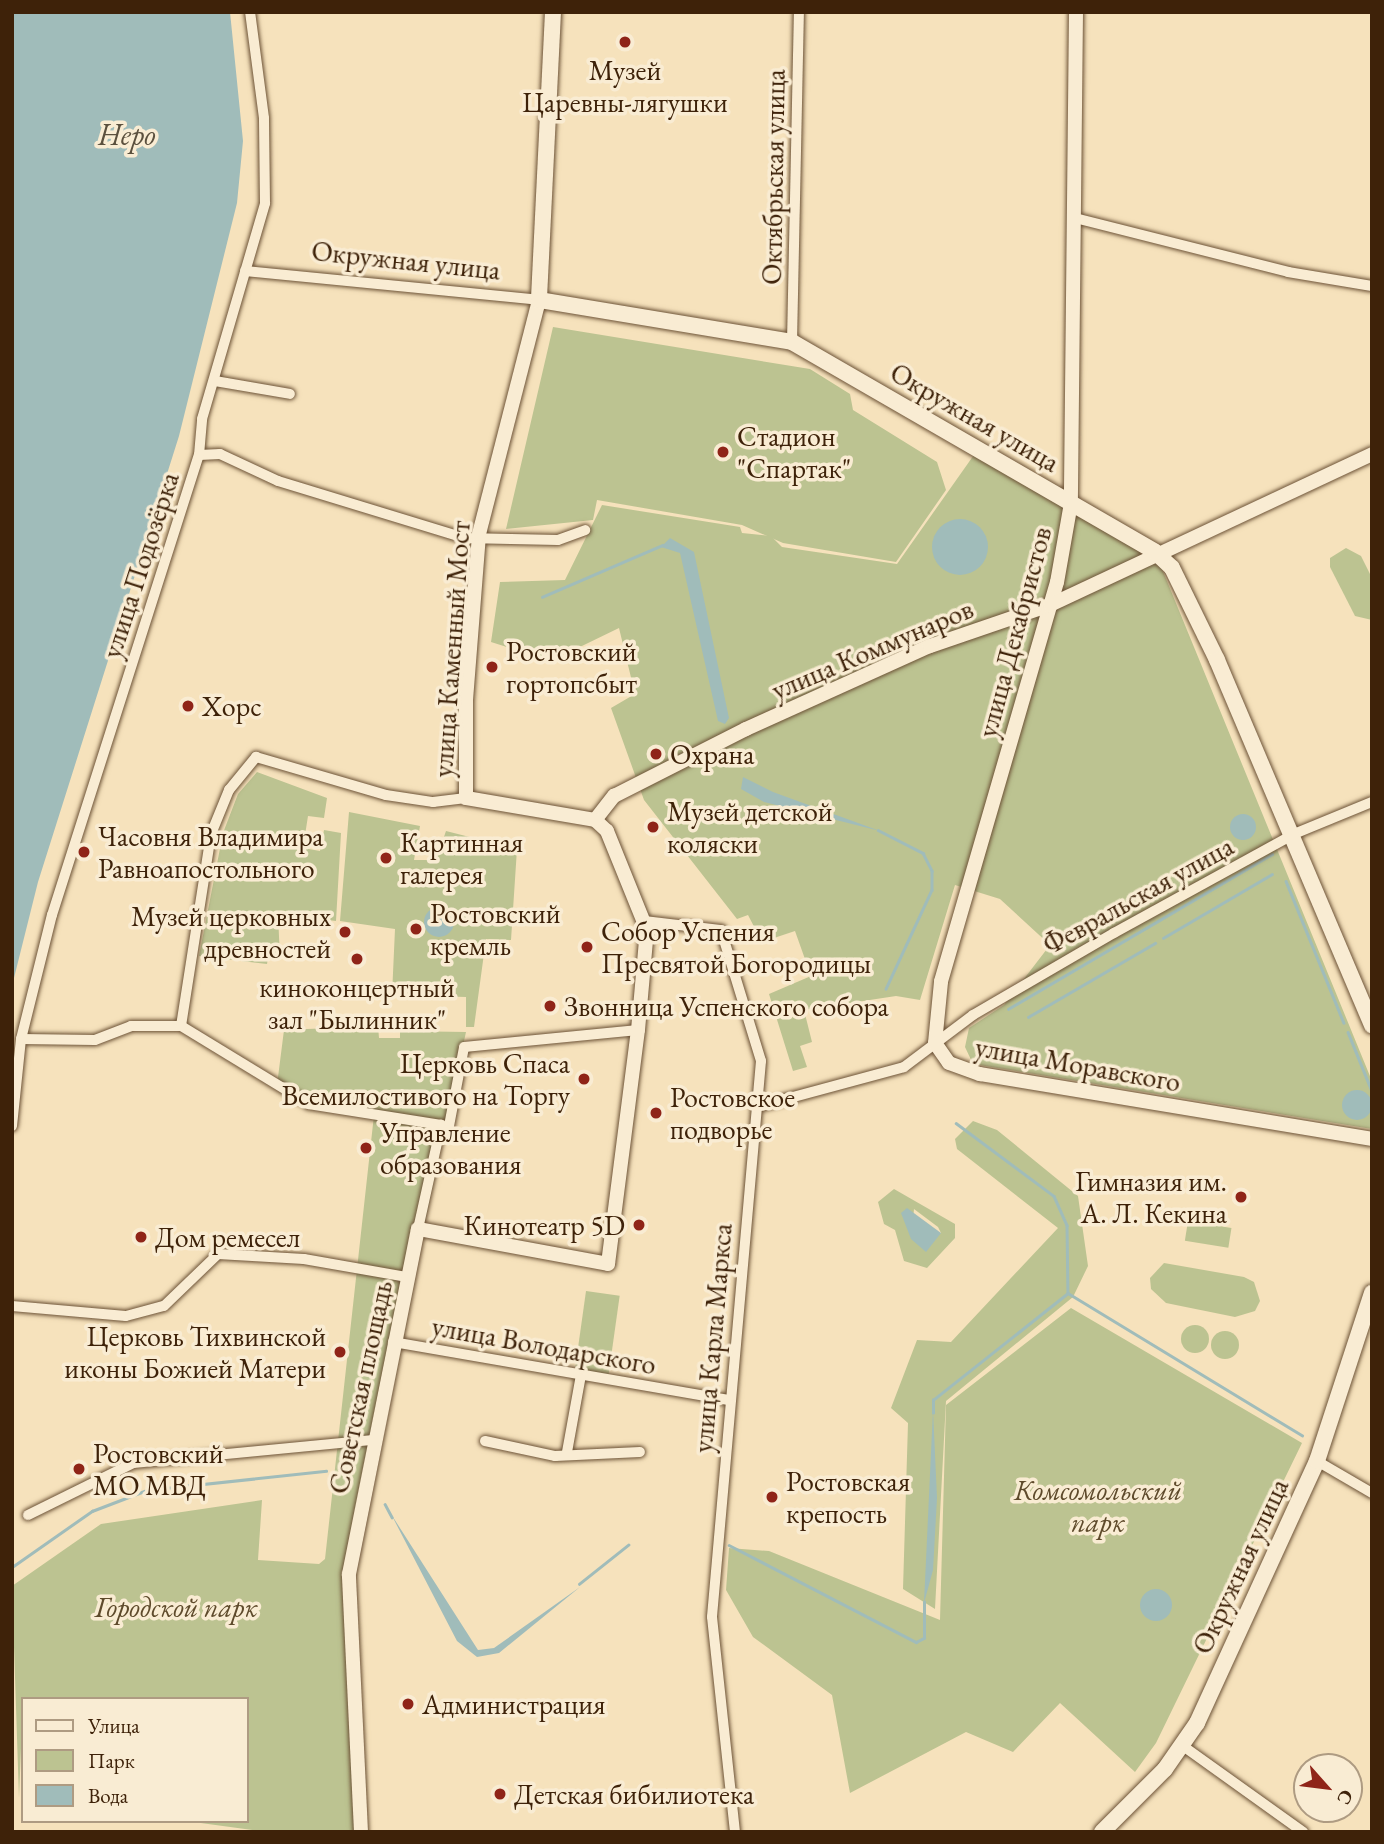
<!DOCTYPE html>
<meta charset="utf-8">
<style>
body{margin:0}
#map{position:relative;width:1384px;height:1844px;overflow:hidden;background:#f6e2bc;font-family:"EB Garamond",serif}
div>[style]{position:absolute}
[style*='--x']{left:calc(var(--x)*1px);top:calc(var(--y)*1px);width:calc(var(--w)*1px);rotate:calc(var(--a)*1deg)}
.green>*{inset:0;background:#bcc391;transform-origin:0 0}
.round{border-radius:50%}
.water>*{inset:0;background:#a0bcba}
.stream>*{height:2.5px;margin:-1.25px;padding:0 1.25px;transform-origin:1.25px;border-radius:1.25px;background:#a0bcba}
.roads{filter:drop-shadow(0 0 2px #6c5236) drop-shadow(0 0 2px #6c5236)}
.minor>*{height:10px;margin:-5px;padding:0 5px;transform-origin:5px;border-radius:5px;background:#f9ecd3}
.tertiary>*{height:14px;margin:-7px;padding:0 7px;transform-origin:7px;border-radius:7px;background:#f9ecd3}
.secondary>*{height:16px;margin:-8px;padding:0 8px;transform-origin:8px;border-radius:8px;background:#f9ecd3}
.dots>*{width:19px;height:19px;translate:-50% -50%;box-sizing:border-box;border:4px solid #f9ecd3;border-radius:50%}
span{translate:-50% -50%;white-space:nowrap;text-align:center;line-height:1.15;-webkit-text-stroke:7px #f9ecd3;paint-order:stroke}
.poi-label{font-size:28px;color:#3e2209}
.left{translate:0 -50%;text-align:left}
.right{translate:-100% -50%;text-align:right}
.street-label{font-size:28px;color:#3e2209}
.park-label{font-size:28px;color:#5e4a2b;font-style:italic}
.water-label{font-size:30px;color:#5b503e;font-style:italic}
.frame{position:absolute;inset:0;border:14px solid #3e2209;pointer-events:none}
.legend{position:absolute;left:21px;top:1697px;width:228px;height:126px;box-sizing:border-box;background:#f9ecd3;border:2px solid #ae9b82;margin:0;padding:9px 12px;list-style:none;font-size:21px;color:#3e2209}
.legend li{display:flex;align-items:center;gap:14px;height:35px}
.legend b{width:35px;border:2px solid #ae9b82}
.north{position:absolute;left:1293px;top:1753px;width:70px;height:70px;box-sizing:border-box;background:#f9ecd3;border:2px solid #ae9b82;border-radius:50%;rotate:118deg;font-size:19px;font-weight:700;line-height:28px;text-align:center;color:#3e2209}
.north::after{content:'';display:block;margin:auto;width:24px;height:32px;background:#8f2418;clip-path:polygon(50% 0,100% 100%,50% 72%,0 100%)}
</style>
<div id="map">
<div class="green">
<i style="clip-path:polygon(553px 327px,810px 369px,850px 394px,853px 410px,937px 462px,946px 490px,896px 562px,783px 543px,742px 525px,597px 500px,593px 520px,506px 529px)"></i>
<i style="clip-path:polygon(976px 452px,1155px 552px,1372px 1081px,1372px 1129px,973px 1064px,965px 1047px,969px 1028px,1004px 1005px,1050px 945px,1000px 899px,955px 885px,920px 1000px,896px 996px,804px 1010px,812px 1042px,800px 1046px,807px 1067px,793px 1071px,769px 994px,811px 976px,795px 931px,762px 942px,748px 915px,737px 919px,644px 800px,611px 708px,635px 694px,619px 628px,551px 661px,491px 642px,500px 582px,565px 580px,602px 505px,740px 527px,742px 533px,771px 536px,782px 547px,897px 564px)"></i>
<i style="clip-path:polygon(1346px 548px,1361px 556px,1372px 578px,1372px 620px,1355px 616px,1330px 567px,1330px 558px)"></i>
<i style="clip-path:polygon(257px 772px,327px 798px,324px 818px,308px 816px,303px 848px,320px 851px,324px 830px,341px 833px,336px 921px,278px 914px,280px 959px,268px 958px,267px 964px,199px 956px,223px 833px,238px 794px)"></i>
<i style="clip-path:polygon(349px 812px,420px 826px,414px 860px,436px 860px,446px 831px,517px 849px,511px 940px,486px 939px,474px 1027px,466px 1027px,466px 997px,392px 995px,395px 929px,340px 921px)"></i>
<i style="clip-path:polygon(378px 1026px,379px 1038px,400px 1038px,400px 1031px,466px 1032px,349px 1574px,361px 1832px,267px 1832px,186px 1821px,247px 1821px,247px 1699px,23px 1699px,19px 1798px,12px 1586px,101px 1524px,262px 1500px,258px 1560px,319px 1564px,325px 1559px,374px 1115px,309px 1104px,277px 1085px,284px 1030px)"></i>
<i style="clip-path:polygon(973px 1121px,997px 1130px,1078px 1196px,1088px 1266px,1073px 1297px,946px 1401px,935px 1609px,903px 1589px,908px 1423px,891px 1408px,917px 1340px,951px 1342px,1058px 1228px,957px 1149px,955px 1139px)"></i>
<i style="clip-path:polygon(evenodd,894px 1189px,955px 1224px,955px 1238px,927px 1268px,904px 1261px,895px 1230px,884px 1224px,878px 1202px,894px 1189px,914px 1209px,938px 1227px,941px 1233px,911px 1239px,914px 1209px)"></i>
<i style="left:1188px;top:1221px;width:44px;height:20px;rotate:9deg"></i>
<i style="clip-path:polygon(1164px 1263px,1244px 1277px,1254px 1282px,1260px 1301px,1255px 1311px,1235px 1317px,1166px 1303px,1151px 1289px,1150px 1278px)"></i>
<i style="left:586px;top:1291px;width:34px;height:79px;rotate:8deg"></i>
<i style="clip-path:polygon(1071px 1308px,1302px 1443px,1156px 1743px,1135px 1772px,1060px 1703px,1013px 1752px,966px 1732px,850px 1793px,832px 1695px,753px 1637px,726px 1590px,729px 1548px,769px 1551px,940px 1620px,946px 1405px)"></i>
<i class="round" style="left:1181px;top:1325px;width:28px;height:28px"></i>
<i class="round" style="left:1211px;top:1331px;width:28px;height:28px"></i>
</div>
<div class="water">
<i style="clip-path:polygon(12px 12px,230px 12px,243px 141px,237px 203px,179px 436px,38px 882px,12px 986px)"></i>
<i class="round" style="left:932px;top:519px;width:56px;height:56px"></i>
<i style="clip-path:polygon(670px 538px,694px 552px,729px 718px,725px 724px,718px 721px,680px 553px,661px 547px)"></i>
<i style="clip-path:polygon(743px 777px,773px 792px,880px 831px,764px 802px,741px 789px)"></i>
<i class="round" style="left:1230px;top:814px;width:26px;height:26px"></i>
<i class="round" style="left:424px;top:907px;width:30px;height:30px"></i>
<i class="round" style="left:1342px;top:1090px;width:30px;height:30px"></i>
<i style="clip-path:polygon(907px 1208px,941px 1233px,926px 1252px,911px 1239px,901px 1213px)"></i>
<i style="clip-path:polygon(933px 1410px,937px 1498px,933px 1570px,924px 1603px)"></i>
<i style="clip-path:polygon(391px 1514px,478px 1650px,494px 1648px,580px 1587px,499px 1653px,477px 1657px,457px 1641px)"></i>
<i class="round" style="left:1140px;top:1589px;width:32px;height:32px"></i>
</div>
<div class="stream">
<i style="--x:542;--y:597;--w:131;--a:-23.4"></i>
<i style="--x:878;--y:830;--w:51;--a:27.1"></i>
<i style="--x:923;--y:853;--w:20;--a:63"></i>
<i style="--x:932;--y:871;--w:19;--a:90"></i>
<i style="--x:932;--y:890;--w:109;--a:114.9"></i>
<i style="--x:1286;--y:881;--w:153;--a:67.8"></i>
<i style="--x:1163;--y:938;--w:126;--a:-30.4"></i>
<i style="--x:1008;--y:1009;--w:306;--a:-30.4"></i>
<i style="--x:1028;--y:1017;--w:147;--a:-30.2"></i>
<i style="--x:1348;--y:1032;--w:64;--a:67.9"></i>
<i style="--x:956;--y:1123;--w:122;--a:36.7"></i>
<i style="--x:1054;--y:1196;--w:32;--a:66"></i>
<i style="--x:1067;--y:1225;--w:68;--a:89.2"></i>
<i style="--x:933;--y:1413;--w:13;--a:-90"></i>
<i style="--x:933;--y:1400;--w:172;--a:-38.4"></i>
<i style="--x:1068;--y:1293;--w:274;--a:31.3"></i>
<i style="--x:385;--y:1504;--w:15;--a:62"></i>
<i style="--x:729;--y:1545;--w:211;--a:27.4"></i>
<i style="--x:916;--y:1642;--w:9;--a:-27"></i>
<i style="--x:924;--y:1638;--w:36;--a:-90"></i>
<i style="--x:12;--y:1567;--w:98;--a:-35"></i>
<i style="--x:92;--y:1511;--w:59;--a:-20.9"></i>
<i style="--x:147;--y:1490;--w:180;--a:-6.1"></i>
<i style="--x:579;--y:1584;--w:63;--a:-38.5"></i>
</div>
<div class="roads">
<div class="minor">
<i style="--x:1075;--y:218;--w:220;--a:14.2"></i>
<i style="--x:1288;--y:272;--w:85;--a:9.5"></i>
<i style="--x:245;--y:271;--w:295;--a:5.6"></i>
<i style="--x:792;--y:342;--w:330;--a:-88.8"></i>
<i style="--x:215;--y:381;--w:76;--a:9.8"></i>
<i style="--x:199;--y:455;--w:21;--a:-3"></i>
<i style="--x:220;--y:454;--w:64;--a:25"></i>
<i style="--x:278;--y:481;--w:195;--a:17"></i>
<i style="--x:464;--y:538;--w:94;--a:1.2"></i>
<i style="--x:558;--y:540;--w:29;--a:-20"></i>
<i style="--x:645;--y:921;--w:77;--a:6.8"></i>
<i style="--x:721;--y:930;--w:137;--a:73"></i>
<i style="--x:761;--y:1061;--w:558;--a:95.04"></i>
<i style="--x:712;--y:1617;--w:216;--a:83.9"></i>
<i style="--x:21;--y:1039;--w:74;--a:0.8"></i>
<i style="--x:95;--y:1040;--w:39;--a:-21"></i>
<i style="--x:131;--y:1026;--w:50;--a:0"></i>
<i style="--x:756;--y:1107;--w:153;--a:-15.1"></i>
<i style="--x:904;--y:1067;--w:86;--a:-37"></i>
<i style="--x:973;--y:1015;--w:163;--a:-30.2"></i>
<i style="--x:1114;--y:933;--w:205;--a:-28.8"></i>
<i style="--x:1294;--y:834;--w:84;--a:-22.3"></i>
<i style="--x:12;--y:1126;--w:87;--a:-84.1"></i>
<i style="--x:21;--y:1039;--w:128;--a:-76"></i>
<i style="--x:52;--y:915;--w:483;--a:-72.3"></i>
<i style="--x:199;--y:455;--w:36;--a:-85"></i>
<i style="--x:202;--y:419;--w:225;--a:-73.7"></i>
<i style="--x:265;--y:203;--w:85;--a:-90.7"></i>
<i style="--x:264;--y:118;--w:107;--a:-97.5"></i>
<i style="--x:449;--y:1126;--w:80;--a:-79.2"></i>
<i style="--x:464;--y:1047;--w:175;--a:-5.6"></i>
<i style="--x:418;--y:1229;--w:107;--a:-77.5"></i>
<i style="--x:441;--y:1125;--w:134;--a:-171"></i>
<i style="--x:309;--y:1104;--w:150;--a:-148.6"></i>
<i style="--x:181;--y:1026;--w:194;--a:-81.1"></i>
<i style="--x:211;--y:834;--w:48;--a:-67.8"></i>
<i style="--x:229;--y:790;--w:43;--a:-50.7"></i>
<i style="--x:256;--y:757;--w:135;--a:16.3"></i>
<i style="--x:386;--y:795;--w:48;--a:8.5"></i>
<i style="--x:433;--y:802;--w:33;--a:-7"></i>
<i style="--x:12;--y:1306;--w:114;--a:5"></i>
<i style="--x:126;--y:1316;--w:39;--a:-15"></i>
<i style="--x:164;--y:1306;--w:75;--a:-43.9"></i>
<i style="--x:218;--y:1254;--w:86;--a:3.3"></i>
<i style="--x:304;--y:1259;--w:105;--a:9.9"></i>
<i style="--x:393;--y:1342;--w:340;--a:9.8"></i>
<i style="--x:485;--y:1441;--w:72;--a:12.1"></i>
<i style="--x:555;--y:1456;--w:85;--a:-2.7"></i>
<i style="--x:567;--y:1452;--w:78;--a:-79.7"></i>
<i style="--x:1317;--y:1461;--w:64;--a:30.2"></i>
<i style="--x:28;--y:1515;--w:117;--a:-26.3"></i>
<i style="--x:133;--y:1463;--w:239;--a:-5.5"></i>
<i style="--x:1183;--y:1746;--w:148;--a:35.6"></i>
</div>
<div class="tertiary">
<i style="--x:1076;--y:12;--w:491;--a:90.6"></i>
<i style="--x:1071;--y:503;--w:80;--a:100"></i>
<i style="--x:1057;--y:582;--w:416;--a:106.2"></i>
<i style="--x:941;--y:982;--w:61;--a:95.6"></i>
<i style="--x:935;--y:1043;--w:24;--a:55"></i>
<i style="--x:949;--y:1063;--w:33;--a:20"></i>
<i style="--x:980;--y:1074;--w:397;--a:9.4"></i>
<i style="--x:595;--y:820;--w:31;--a:-52"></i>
<i style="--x:614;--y:796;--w:148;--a:-26.9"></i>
<i style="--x:746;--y:729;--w:202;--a:-24.3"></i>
<i style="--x:930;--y:646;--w:127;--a:-18.9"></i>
<i style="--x:1050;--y:605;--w:356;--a:-25.1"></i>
<i style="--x:361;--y:1832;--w:258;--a:-92.7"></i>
<i style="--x:349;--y:1574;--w:352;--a:-78.7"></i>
<i style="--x:418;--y:1229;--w:193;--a:10.4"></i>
<i style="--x:608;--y:1264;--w:236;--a:-82.7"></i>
<i style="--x:638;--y:1030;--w:100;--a:-84.9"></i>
<i style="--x:647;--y:930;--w:107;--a:-112"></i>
<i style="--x:607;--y:831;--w:16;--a:-137"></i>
<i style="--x:595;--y:820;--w:131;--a:-170.3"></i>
<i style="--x:466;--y:798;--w:98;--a:-90"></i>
<i style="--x:466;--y:700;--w:167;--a:-85.5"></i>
<i style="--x:479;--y:534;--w:242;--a:-75.6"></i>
</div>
<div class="secondary">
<i style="--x:553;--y:12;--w:288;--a:92.8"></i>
<i style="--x:539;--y:300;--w:256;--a:9.4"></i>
<i style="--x:792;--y:342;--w:419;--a:30"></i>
<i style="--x:1155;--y:552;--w:23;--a:43"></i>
<i style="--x:1172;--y:568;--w:102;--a:63.9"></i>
<i style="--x:1217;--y:660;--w:397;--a:67"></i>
<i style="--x:1102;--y:1832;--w:89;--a:-45"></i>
<i style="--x:1165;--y:1769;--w:56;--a:-55.2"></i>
<i style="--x:1197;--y:1723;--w:288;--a:-65.4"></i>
<i style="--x:1317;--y:1461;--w:177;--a:-71.9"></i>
</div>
</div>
<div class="dots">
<i style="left:625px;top:42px;background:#8f2418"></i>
<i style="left:723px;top:452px;background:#8f2418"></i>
<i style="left:492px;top:667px;background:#8f2418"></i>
<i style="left:188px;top:706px;background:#8f2418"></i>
<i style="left:656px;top:754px;background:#8f2418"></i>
<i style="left:653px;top:827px;background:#8f2418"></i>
<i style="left:84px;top:852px;background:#8f2418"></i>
<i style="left:386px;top:858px;background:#8f2418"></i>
<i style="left:416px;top:929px;background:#8f2418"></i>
<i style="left:345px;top:932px;background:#8f2418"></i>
<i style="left:587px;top:947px;background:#8f2418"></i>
<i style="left:357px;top:959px;background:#8f2418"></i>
<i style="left:550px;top:1006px;background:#8f2418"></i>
<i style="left:584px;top:1079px;background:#8f2418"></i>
<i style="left:656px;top:1113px;background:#8f2418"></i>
<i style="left:366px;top:1148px;background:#8f2418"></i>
<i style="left:1241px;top:1197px;background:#8f2418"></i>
<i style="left:639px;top:1225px;background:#8f2418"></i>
<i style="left:141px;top:1237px;background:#8f2418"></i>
<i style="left:340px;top:1352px;background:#8f2418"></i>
<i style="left:79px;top:1469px;background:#8f2418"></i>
<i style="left:772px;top:1497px;background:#8f2418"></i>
<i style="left:408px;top:1704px;background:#8f2418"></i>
<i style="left:500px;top:1794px;background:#8f2418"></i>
</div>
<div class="poi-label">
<span style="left:625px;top:86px">Музей<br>Царевны-лягушки</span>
<span class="left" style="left:737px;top:452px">Стадион<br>"Спартак"</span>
<span class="left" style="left:506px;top:667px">Ростовский<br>гортопсбыт</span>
<span class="left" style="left:202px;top:706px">Хорс</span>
<span class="left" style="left:670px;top:754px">Охрана</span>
<span class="left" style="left:667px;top:827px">Музей детской<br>коляски</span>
<span class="left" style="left:98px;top:852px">Часовня Владимира<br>Равноапостольного</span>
<span class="left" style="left:400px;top:858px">Картинная<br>галерея</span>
<span class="left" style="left:430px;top:929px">Ростовский<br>кремль</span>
<span class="right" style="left:331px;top:932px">Музей церковных<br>древностей</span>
<span class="left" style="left:601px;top:947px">Собор Успения<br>Пресвятой Богородицы</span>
<span style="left:357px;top:1003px">киноконцертный<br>зал "Былинник"</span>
<span class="left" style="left:564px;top:1006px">Звонница Успенского собора</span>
<span class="right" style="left:570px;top:1079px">Церковь Спаса<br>Всемилостивого на Торгу</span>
<span class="left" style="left:670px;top:1113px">Ростовское<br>подворье</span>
<span class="left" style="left:380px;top:1148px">Управление<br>образования</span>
<span class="right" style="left:1227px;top:1197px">Гимназия им.<br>А. Л. Кекина</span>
<span class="right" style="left:625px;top:1225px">Кинотеатр 5D</span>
<span class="left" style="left:155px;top:1237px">Дом ремесел</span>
<span class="right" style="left:326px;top:1352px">Церковь Тихвинской<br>иконы Божией Матери</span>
<span class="left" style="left:93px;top:1469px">Ростовский<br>МО МВД</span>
<span class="left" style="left:786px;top:1497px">Ростовская<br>крепость</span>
<span class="left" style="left:422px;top:1704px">Администрация</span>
<span class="left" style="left:514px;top:1794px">Детская бибилиотека</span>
</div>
<div class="street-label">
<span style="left:773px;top:177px;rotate:-89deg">Октябрьская улица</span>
<span style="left:406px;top:260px;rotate:6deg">Окружная улица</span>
<span style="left:975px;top:417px;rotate:30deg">Окружная улица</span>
<span style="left:140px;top:565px;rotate:-72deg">улица Подозёрка</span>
<span style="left:1014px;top:632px;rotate:-75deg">улица Декабристов</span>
<span style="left:451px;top:649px;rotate:-86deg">улица Каменный Мост</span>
<span style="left:872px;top:649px;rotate:-23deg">улица Коммунаров</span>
<span style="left:1138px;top:895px;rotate:-29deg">Февральская улица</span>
<span style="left:1078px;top:1064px;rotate:10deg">улица Моравского</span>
<span style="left:712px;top:1338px;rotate:-85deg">улица Карла Маркса</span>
<span style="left:544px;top:1345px;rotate:10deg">улица Володарского</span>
<span style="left:360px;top:1387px;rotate:-78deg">Советская площадь</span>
<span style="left:1240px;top:1566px;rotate:-65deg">Окружная улица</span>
</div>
<div class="park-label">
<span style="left:1098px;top:1506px">Комсомольский<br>парк</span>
<span style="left:176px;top:1607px">Городской парк</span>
</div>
<div class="water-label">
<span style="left:127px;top:135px">Неро</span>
</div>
<div class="frame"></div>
<ul class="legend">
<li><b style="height:9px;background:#f9ecd3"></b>Улица</li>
<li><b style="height:19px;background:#bcc391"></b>Парк</li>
<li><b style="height:19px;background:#a0bcba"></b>Вода</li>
</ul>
<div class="north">С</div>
</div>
